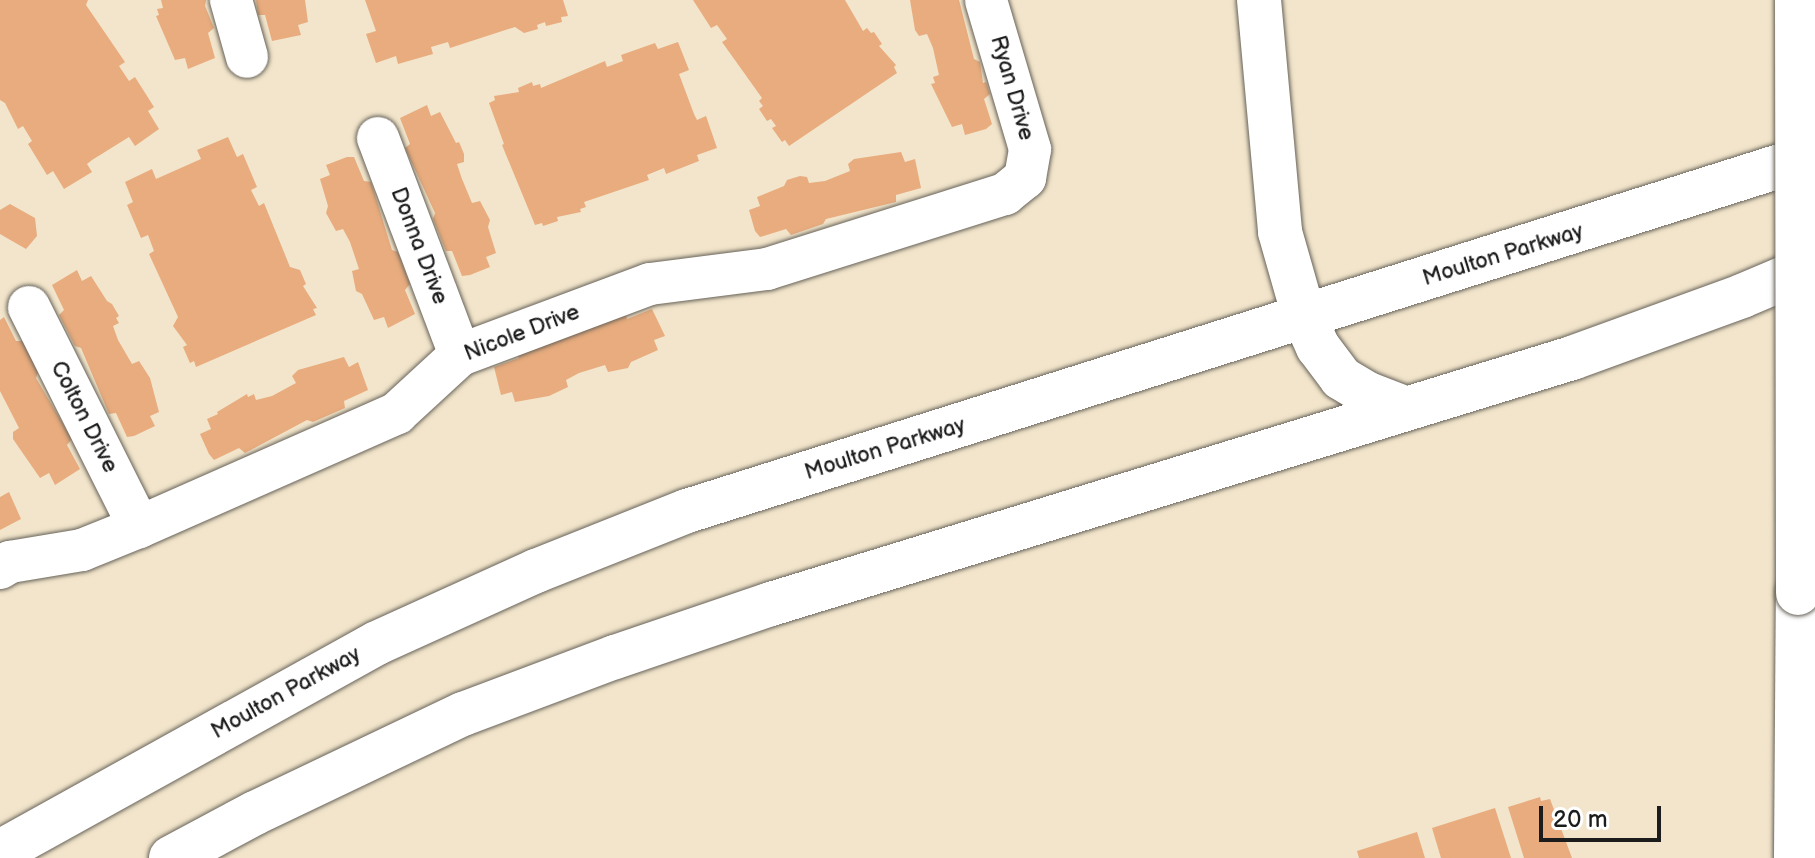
<!DOCTYPE html>
<style>
body{margin:0}
#map{position:relative;width:1815px;height:858px;overflow:hidden;background:#f2e5cb;font-family:"Balsamiq Sans",sans-serif}
div>[style]{position:absolute}
[style*='--x']{left:calc(var(--x)*1px);top:calc(var(--y)*1px);width:calc(var(--w)*1px);rotate:calc(var(--a)*1deg)}
.building>*{inset:0;background:#e8ac7e}
.roads{filter:drop-shadow(0 0 2px #676259) drop-shadow(0 0 2px #676259)}
.minor>*{height:42px;margin:-21px;padding:0 21px;transform-origin:21px;border-radius:21px;background:#fff}
.major>*{height:44px;margin:-22px;padding:0 22px;transform-origin:22px;border-radius:22px;background:#fff}
.highway>*{height:44px;margin:-22px;padding:0 22px;transform-origin:22px;border-radius:22px;background:#fff}
.bridges{filter:drop-shadow(0 0 2px #676259) drop-shadow(0 0 2px #676259)}
.highway-bridge>*{height:44px;margin:-22px;padding:0 22px;transform-origin:22px;border-radius:22px;background:#fff}
span{translate:-50% -50%;white-space:nowrap;text-align:center;line-height:1.15;-webkit-text-stroke:8px #fff;paint-order:stroke}
.street-label{font-size:22px;color:#1c1c1c}
.scale{position:absolute;left:1539px;top:806px;width:122px;height:36px;box-sizing:border-box;border:4px solid #1c1c1c;border-top:0;padding-left:10px;font-size:24px;line-height:28px;white-space:nowrap;color:#1c1c1c;-webkit-text-stroke:6px #fff;paint-order:stroke}
</style>
<div id="map">
<div class="building">
<i style="clip-path:polygon(0 0,88px 0,86px 5px,125px 62px,119px 66px,129px 81px,135px 77px,154px 107px,148px 111px,159px 129px,135px 146px,129px 137px,92px 160px,87px 164px,92px 172px,64px 189px,53px 171px,47px 175px,28px 144px,32px 141px,23px 126px,18px 129px,5px 103px,0 100px)"></i>
<i style="clip-path:polygon(161px 0,206px 0,205px 6px,214px 28px,208px 33px,215px 58px,188px 69px,185px 58px,175px 60px,156px 16px,159px 15px,157px 9px,163px 8px)"></i>
<i style="clip-path:polygon(256px 0,305px 0,308px 22px,298px 25px,301px 35px,272px 41px,265px 15px,258px 15px)"></i>
<i style="clip-path:polygon(365px 0,563px 0,568px 16px,561px 17px,562px 22px,546px 26px,545px 22px,537px 25px,538px 29px,524px 33px,515px 27px,450px 48px,448px 42px,431px 47px,433px 54px,398px 64px,396px 56px,376px 63px,366px 34px,376px 31px)"></i>
<i style="clip-path:polygon(693px 0,845px 0,863px 31px,867px 28px,871px 33px,874px 32px,882px 44px,879px 46px,896px 65px,894px 67px,897px 73px,789px 146px,785px 140px,782px 142px,772px 128px,776px 126px,771px 119px,767px 121px,759px 109px,763px 106px,759px 101px,762px 98px,722px 42px,727px 39px,717px 25px,711px 28px)"></i>
<i style="clip-path:polygon(910px 0,959px 0,974px 59px,980px 62px,983px 83px,986px 82px,990px 94px,984px 99px,992px 124px,986px 129px,965px 135px,962px 124px,952px 127px,931px 84px,935px 83px,933px 77px,939px 75px,933px 48px,927px 34px,919px 36px,915px 30px)"></i>
<i style="clip-path:polygon(678px 42px,689px 70px,679px 74px,694px 114px,697px 120px,706px 116px,717px 148px,697px 155px,699px 161px,666px 174px,664px 168px,647px 175px,649px 180px,584px 202px,586px 207px,580px 209px,581px 212px,557px 217px,558px 221px,543px 226px,542px 223px,535px 225px,502px 145px,504px 144px,489px 103px,495px 100px,494px 96px,519px 92px,518px 88px,532px 82px,533px 86px,540px 84px,541px 88px,605px 61px,607px 67px,623px 61px,621px 55px,655px 43px,658px 49px)"></i>
<i style="clip-path:polygon(427px 105px,431px 116px,440px 112px,456px 143px,459px 142px,464px 154px,464px 162px,457px 164px,462px 179px,472px 203px,480px 201px,490px 220px,488px 227px,496px 253px,486px 257px,490px 267px,470px 275px,462px 276px,452px 251px,446px 251px,433px 219px,435px 213px,405px 148px,410px 144px,400px 118px)"></i>
<i style="clip-path:polygon(228px 137px,237px 157px,243px 154px,257px 187px,251px 190px,259px 206px,264px 203px,290px 267px,300px 270px,306px 284px,303px 286px,317px 308px,313px 309px,316px 315px,196px 367px,194px 361px,190px 363px,183px 347px,187px 345px,173px 326px,178px 317px,149px 254px,154px 251px,148px 235px,141px 238px,127px 205px,133px 202px,125px 182px,152px 169px,156px 179px,201px 159px,197px 150px)"></i>
<i style="clip-path:polygon(901px 152px,905px 162px,915px 159px,921px 188px,896px 195px,896px 202px,826px 219px,823px 224px,791px 235px,786px 229px,760px 237px,755px 231px,749px 210px,760px 206px,757px 197px,784px 186px,787px 180px,800px 176px,807px 177px,809px 183px,825px 181px,850px 171px,848px 164px,854px 159px)"></i>
<i style="clip-path:polygon(347px 157px,354px 157px,364px 181px,371px 182px,392px 250px,398px 252px,410px 284px,405px 290px,415px 314px,388px 328px,384px 317px,374px 320px,362px 294px,356px 291px,352px 271px,359px 269px,350px 242px,343px 229px,336px 231px,326px 213px,328px 206px,320px 179px,330px 175px,326px 165px)"></i>
<i style="clip-path:polygon(10px 204px,35px 218px,37px 236px,26px 249px,0 234px,0 210px)"></i>
<i style="clip-path:polygon(77px 270px,82px 281px,91px 276px,107px 301px,112px 304px,119px 316px,116px 318px,119px 323px,113px 326px,118px 340px,132px 364px,139px 361px,150px 378px,159px 412px,150px 416px,155px 426px,134px 436px,127px 437px,116px 413px,109px 414px,81px 348px,75px 346px,59px 315px,64px 310px,52px 285px)"></i>
<i style="clip-path:polygon(652px 309px,665px 336px,654px 340px,658px 350px,631px 362px,628px 368px,608px 372px,605px 365px,579px 373px,566px 380px,568px 387px,549px 396px,515px 402px,512px 392px,501px 395px,494px 367px,519px 358px,517px 354px,626px 315px,627px 319px)"></i>
<i style="clip-path:polygon(4px 317px,16px 341px,23px 341px,38px 372px,36px 378px,72px 439px,67px 445px,80px 469px,55px 485px,49px 473px,40px 478px,13px 439px,13px 432px,19px 428px,0 391px,0 320px)"></i>
<i style="clip-path:polygon(344px 357px,349px 367px,358px 362px,368px 390px,344px 401px,345px 408px,313px 422px,307px 420px,245px 453px,239px 448px,214px 460px,209px 454px,200px 434px,211px 429px,207px 419px,218px 414px,217px 412px,247px 394px,248px 397px,254px 394px,256px 400px,272px 396px,296px 383px,292px 376px,298px 370px)"></i>
<i style="clip-path:polygon(9px 492px,21px 519px,0 530px,0 497px)"></i>
<i style="clip-path:polygon(1540px 797px,1541px 801px,1550px 799px,1572px 858px,1524px 858px,1508px 807px)"></i>
<i style="clip-path:polygon(1495px 808px,1511px 858px,1441px 858px,1432px 828px)"></i>
<i style="clip-path:polygon(1417px 832px,1425px 858px,1359px 858px,1357px 851px)"></i>
</div>
<div class="roads">
<div class="minor">
<i style="--x:231;--y:0;--w:59;--a:74.3"></i>
<i style="--x:378;--y:138;--w:232;--a:69.3"></i>
<i style="--x:29;--y:307;--w:246;--a:63.4"></i>
<i style="--x:0;--y:568;--w:12;--a:-31"></i>
<i style="--x:10;--y:562;--w:73;--a:-9.5"></i>
<i style="--x:82;--y:550;--w:61;--a:-22"></i>
<i style="--x:139;--y:527;--w:282;--a:-23.8"></i>
<i style="--x:397;--y:413;--w:86;--a:-42.6"></i>
<i style="--x:460;--y:355;--w:203;--a:-20.5"></i>
<i style="--x:650;--y:284;--w:118;--a:-7.3"></i>
<i style="--x:767;--y:269;--w:250;--a:-17.5"></i>
<i style="--x:1005;--y:194;--w:26;--a:-39"></i>
<i style="--x:1025;--y:178;--w:29;--a:-80"></i>
<i style="--x:1030;--y:149;--w:155;--a:-106.5"></i>
</div>
<div class="major">
<i style="--x:0;--y:852;--w:431;--a:-29"></i>
<i style="--x:377;--y:643;--w:175;--a:-24.4"></i>
<i style="--x:536;--y:571;--w:162;--a:-21.7"></i>
<i style="--x:687;--y:511;--w:1183;--a:-17.52"></i>
<i style="--x:171;--y:858;--w:95;--a:-28.2"></i>
<i style="--x:255;--y:813;--w:230;--a:-25.5"></i>
<i style="--x:463;--y:714;--w:162;--a:-20.6"></i>
<i style="--x:615;--y:657;--w:165;--a:-18.8"></i>
<i style="--x:771;--y:604;--w:838;--a:-17.07"></i>
<i style="--x:1572;--y:358;--w:181;--a:-20"></i>
<i style="--x:1742;--y:296;--w:79;--a:-23"></i>
</div>
<div class="highway">
<i style="--x:1259;--y:0;--w:233;--a:84.8"></i>
<i style="--x:1280;--y:232;--w:87;--a:74.1"></i>
<i style="--x:1304;--y:316;--w:34;--a:66"></i>
<i style="--x:1318;--y:347;--w:39;--a:53"></i>
<i style="--x:1341;--y:378;--w:31;--a:31"></i>
<i style="--x:1368;--y:394;--w:40;--a:21"></i>
<i style="--x:1796;--y:858;--w:265;--a:-89.6"></i>
</div>
</div>
<div class="bridges">
<div class="highway-bridge">
<i style="--x:1797;--y:0;--w:593;--a:89.9"></i>
</div>
</div>
<div class="street-label">
<span style="left:1012px;top:88px;rotate:74deg">Ryan Drive</span>
<span style="left:419px;top:246px;rotate:69deg">Donna Drive</span>
<span style="left:1503px;top:255px;rotate:-17deg">Moulton Parkway</span>
<span style="left:522px;top:333px;rotate:-21deg">Nicole Drive</span>
<span style="left:84px;top:417px;rotate:63deg">Colton Drive</span>
<span style="left:885px;top:449px;rotate:-17deg">Moulton Parkway</span>
<span style="left:286px;top:693px;rotate:-29deg">Moulton Parkway</span>
</div>
<div class="scale">20 m</div>
</div>
